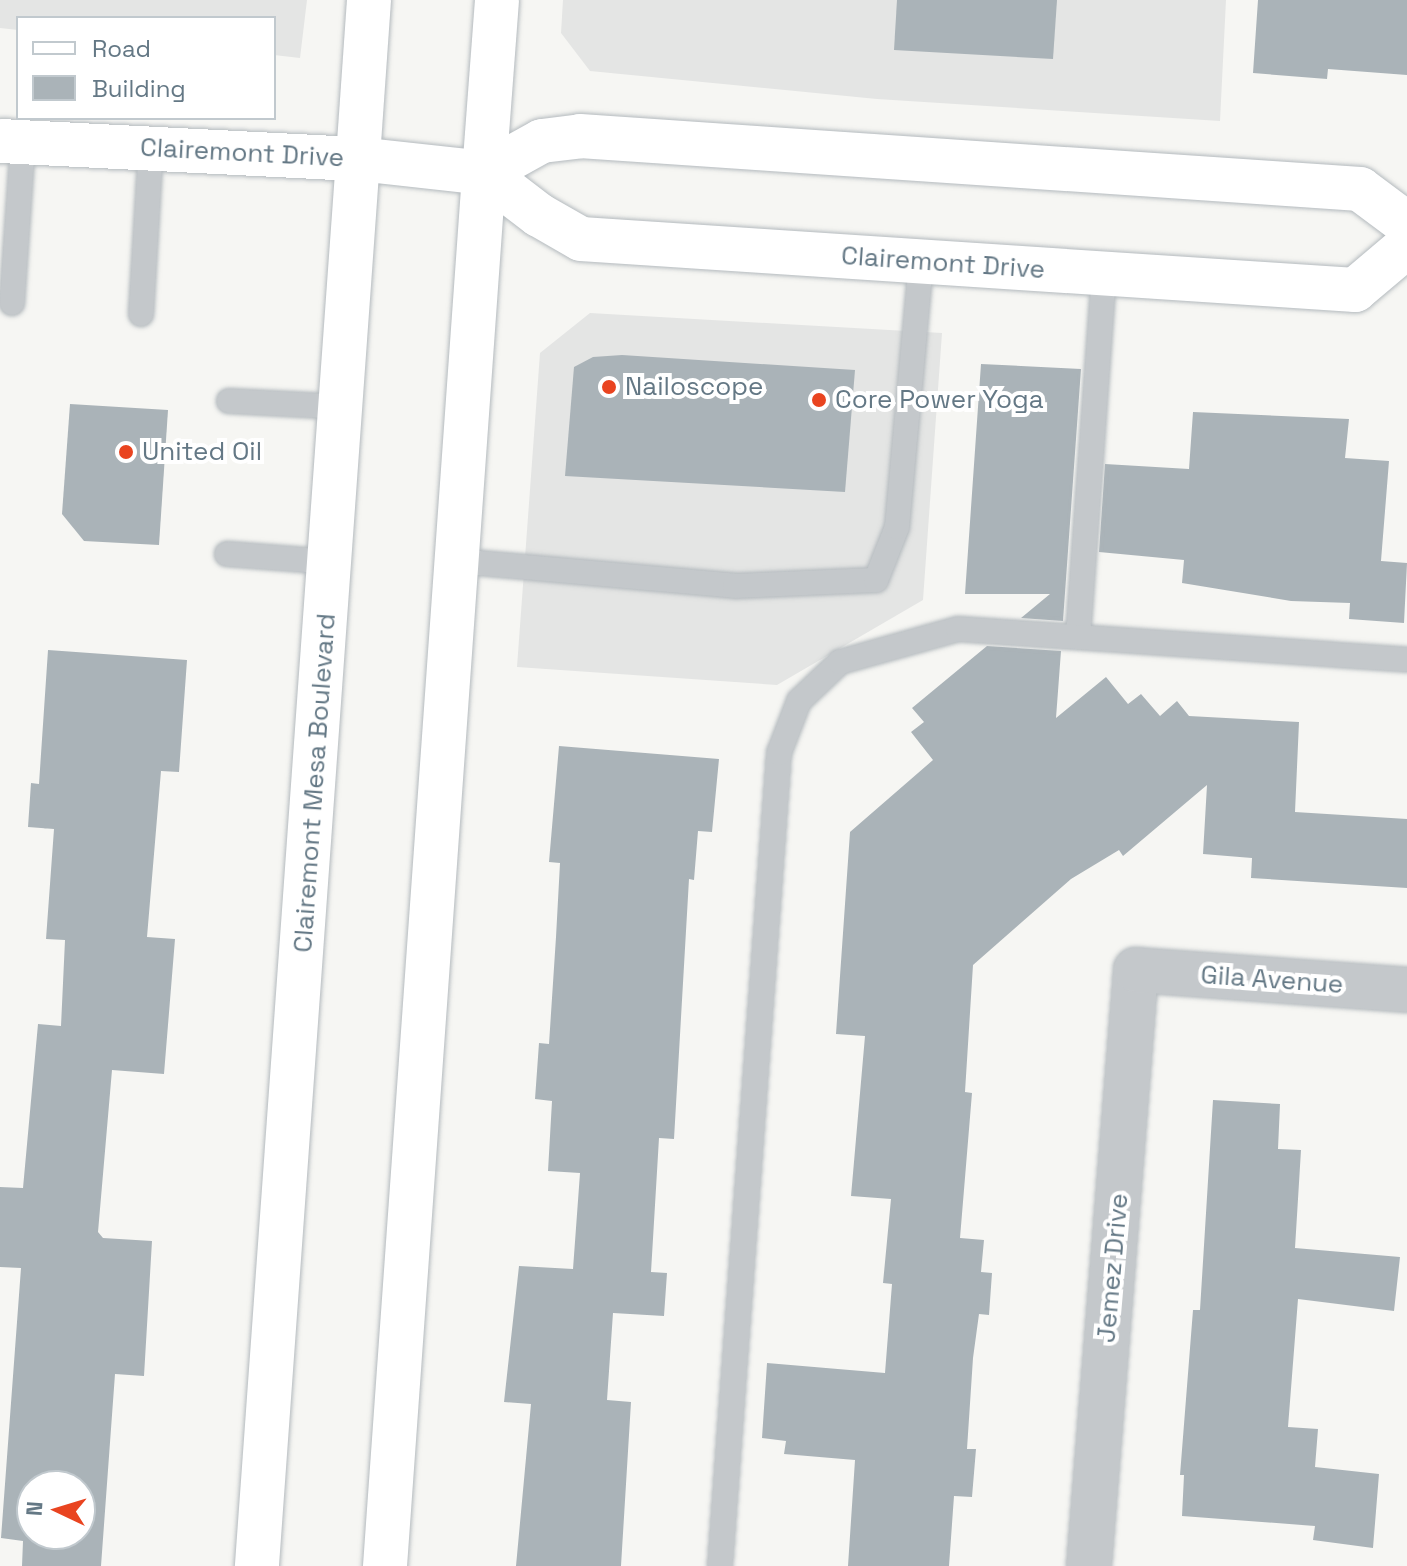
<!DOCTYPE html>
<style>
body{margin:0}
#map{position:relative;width:1407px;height:1566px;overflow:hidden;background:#f6f6f3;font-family:"Space Grotesk",sans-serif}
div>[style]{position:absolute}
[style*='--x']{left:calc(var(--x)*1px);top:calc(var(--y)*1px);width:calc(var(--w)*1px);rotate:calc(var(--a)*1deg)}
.built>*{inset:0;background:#e4e5e4}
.building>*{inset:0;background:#aab3b8}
.roads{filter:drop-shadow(0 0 2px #b4babe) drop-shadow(0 0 2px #b4babe)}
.service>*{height:24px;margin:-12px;padding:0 12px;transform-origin:12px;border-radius:12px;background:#c4c8cb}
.minor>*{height:44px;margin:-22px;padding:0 22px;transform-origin:22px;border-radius:22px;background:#c4c8cb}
.secondary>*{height:44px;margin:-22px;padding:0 22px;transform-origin:22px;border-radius:22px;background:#fff}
.primary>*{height:44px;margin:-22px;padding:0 22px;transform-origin:22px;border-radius:22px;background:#fff}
.dots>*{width:22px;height:22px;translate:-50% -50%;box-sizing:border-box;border:4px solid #fff;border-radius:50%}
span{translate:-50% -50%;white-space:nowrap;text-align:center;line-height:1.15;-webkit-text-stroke:8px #fff;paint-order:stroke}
.street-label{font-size:26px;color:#647885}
.poi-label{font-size:26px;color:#647885}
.left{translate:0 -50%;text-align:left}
.legend{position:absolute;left:16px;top:16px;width:260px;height:104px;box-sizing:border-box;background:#fff;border:2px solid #c1c9ce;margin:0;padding:10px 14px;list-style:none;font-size:24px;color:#647885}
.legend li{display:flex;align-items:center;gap:16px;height:40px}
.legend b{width:40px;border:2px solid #c1c9ce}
.north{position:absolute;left:16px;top:1470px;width:80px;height:80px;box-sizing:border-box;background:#fff;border:2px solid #c1c9ce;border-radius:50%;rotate:274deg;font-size:22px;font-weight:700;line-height:32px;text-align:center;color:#647885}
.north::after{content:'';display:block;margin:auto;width:28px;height:36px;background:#e94420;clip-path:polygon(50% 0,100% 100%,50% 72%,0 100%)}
</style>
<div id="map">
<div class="built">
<i style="clip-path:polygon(0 0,307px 0,300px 58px,274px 55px,274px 18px,18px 18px,18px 30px,0 28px)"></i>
<i style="clip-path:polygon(563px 0,1226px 0,1220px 121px,877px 99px,590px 71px,561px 33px)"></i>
<i style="clip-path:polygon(590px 313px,942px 333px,923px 600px,777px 685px,517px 667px,540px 353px)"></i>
</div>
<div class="building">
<i style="clip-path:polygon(897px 0,1057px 0,1053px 59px,894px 50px)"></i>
<i style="clip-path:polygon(1258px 0,1407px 0,1407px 75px,1328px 69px,1327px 79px,1253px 73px)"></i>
<i style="clip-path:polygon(622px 355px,855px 370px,845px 492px,565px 476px,574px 367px,593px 357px)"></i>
<i style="clip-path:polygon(981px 364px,1081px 369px,1063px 621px,1021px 618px,1050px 594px,965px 594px)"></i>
<i style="clip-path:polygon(70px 404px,168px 410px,159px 545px,84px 541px,62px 514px)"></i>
<i style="clip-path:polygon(1193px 412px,1349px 419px,1345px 458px,1389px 461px,1381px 561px,1407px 563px,1404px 623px,1349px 619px,1350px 603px,1291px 601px,1182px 583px,1184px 560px,1099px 552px,1105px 464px,1189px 469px)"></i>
<i style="clip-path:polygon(987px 646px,1061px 651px,1056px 718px,1106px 677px,1128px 704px,1141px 694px,1160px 716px,1177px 701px,1189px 716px,1299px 722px,1295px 812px,1407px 819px,1407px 888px,1251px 878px,1252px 858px,1203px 854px,1207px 785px,1123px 856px,1119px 850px,1071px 879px,973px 965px,965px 1092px,972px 1093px,960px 1238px,984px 1240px,981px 1272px,992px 1273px,989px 1315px,979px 1314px,973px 1358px,967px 1449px,976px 1449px,972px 1497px,954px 1496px,949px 1566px,848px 1566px,855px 1460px,784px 1454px,786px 1441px,762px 1438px,767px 1363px,885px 1373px,892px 1284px,883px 1283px,891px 1199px,851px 1196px,865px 1036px,836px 1034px,850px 832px,933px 760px,911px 732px,924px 722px,912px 708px)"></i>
<i style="clip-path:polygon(evenodd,48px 650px,187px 660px,179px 772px,161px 771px,147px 937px,175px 939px,164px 1074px,112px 1070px,98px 1232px,103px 1238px,152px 1241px,144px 1376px,115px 1374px,101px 1566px,22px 1566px,23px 1541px,1px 1538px,21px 1268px,0 1267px,0 1187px,23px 1188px,38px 1024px,61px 1026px,65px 940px,46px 939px,54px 829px,28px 827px,31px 783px,39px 784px,48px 650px,32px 1486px,80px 1486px,80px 1534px,32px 1534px,32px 1486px)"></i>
<i style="clip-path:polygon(559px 746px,719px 759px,712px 832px,698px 831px,694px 880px,689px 879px,674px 1139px,659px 1138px,651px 1272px,667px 1273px,664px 1316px,613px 1313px,607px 1400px,631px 1402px,621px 1566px,516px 1566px,531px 1404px,504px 1402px,519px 1266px,573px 1269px,580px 1173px,548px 1171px,552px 1101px,535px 1099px,539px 1043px,549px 1044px,556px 937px,560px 863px,549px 862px)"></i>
<i style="clip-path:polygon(1213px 1100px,1280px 1104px,1278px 1149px,1301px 1150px,1295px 1248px,1400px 1257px,1394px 1311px,1298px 1299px,1288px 1427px,1318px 1429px,1315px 1467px,1379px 1474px,1373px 1548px,1313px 1540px,1315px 1526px,1182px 1516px,1184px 1475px,1180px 1475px,1193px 1310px,1200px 1310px)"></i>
</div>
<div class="roads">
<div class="service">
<i style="--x:12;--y:303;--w:161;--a:-86.1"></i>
<i style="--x:141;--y:314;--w:167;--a:-86.6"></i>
<i style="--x:229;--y:401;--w:113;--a:3"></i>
<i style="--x:227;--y:554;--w:104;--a:4.4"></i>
<i style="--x:457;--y:561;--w:279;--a:5.1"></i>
<i style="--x:735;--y:586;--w:141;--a:-2.4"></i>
<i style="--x:876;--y:580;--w:57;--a:-68.4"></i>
<i style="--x:897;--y:527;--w:266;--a:-84.8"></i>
<i style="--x:1078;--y:637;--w:364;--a:-85.9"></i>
<i style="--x:720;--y:1566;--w:815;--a:-85.85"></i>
<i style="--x:779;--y:753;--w:56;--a:-69"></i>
<i style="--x:799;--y:701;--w:57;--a:-43.6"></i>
<i style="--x:840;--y:662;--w:123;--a:-15.6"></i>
<i style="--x:958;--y:629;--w:450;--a:3.9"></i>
</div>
<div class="minor">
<i style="--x:1089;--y:1566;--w:598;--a:-85.49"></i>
<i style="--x:1136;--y:970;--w:272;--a:4.2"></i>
</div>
<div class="secondary">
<i style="--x:0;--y:141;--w:358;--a:2.9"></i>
<i style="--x:358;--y:159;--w:1411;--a:94.11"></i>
<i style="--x:385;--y:1566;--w:1397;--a:-85.93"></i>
</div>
<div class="primary">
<i style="--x:369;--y:0;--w:159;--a:94"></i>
<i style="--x:358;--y:159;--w:127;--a:6.3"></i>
<i style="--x:484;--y:173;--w:69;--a:37.4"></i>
<i style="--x:539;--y:215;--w:48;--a:29.7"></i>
<i style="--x:581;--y:239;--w:776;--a:3.77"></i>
<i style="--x:1355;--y:290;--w:68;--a:-40.2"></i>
<i style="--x:484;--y:173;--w:66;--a:-28.9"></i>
<i style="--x:542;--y:141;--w:38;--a:-7"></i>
<i style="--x:580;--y:136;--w:782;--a:3.89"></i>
<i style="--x:1360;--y:189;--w:59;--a:36.7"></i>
<i style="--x:484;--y:173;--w:173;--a:-85.7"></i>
</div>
</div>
<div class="dots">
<i style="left:609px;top:387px;background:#e94420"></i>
<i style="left:819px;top:400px;background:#e94420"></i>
<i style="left:126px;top:452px;background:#e94420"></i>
</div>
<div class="street-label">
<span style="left:242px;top:153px;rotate:3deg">Clairemont Drive</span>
<span style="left:943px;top:263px;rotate:4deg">Clairemont Drive</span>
<span style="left:315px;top:783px;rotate:-86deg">Clairemont Mesa Boulevard</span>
<span style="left:1272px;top:980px;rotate:4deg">Gila Avenue</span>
<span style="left:1113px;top:1268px;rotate:-85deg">Jemez Drive</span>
</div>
<div class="poi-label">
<span class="left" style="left:625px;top:387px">Nailoscope</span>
<span class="left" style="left:835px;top:400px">Core Power Yoga</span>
<span class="left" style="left:142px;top:452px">United Oil</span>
</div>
<ul class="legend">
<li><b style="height:10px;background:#fff"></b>Road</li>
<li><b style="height:22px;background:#aab3b8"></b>Building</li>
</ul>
<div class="north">N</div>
</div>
